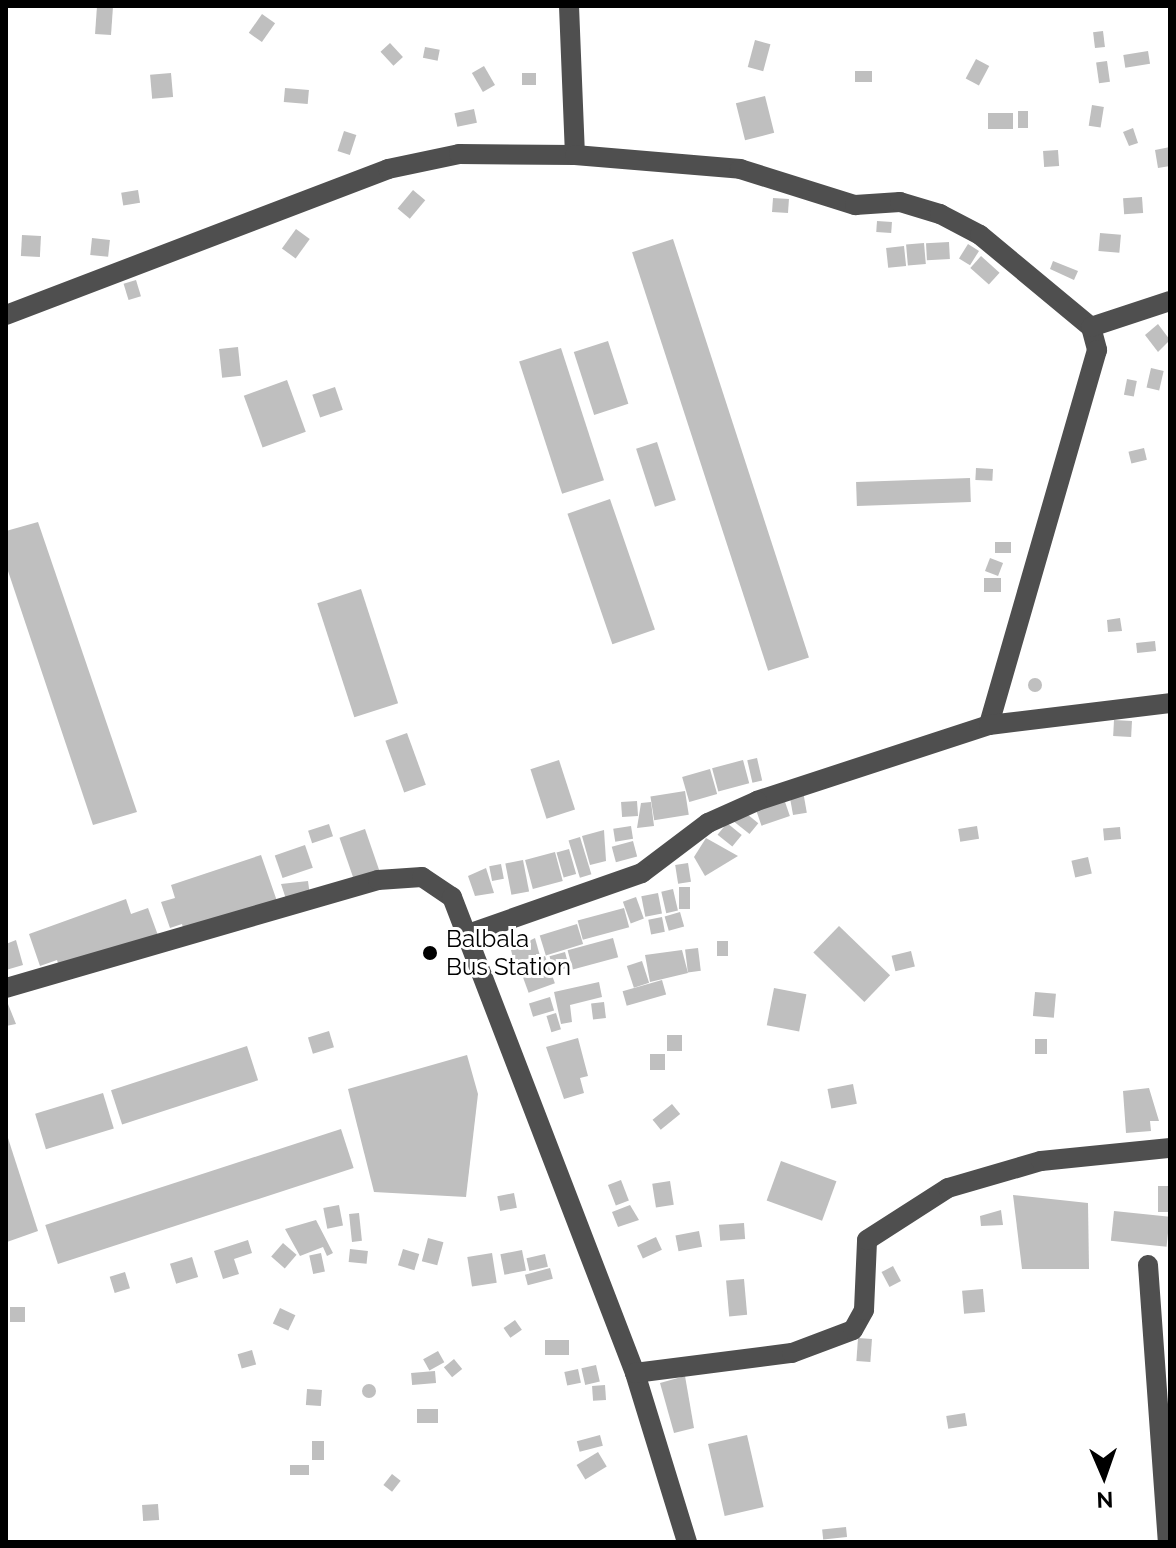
<!DOCTYPE html>
<style>
body{margin:0}
#map{position:relative;width:1176px;height:1548px;overflow:hidden;background:#fff;font-family:Raleway,sans-serif}
div>[style]{position:absolute}
[style*='--x']{left:calc(var(--x)*1px);top:calc(var(--y)*1px);width:calc(var(--w)*1px);rotate:calc(var(--a)*1deg)}
.building>*{inset:0;background:#bfbfbf;transform-origin:0 0}
.round{border-radius:50%}
.path>*{height:5px;margin-top:-2.5px;transform-origin:0;background:repeating-linear-gradient(90deg,#717171 0 2px,transparent 0 6px)}
.minor>*{height:20px;margin:-10px;padding:0 10px;transform-origin:10px;border-radius:10px;background:#4f4f4f}
.dots>*{width:22px;height:22px;translate:-50% -50%;box-sizing:border-box;border:4px solid #fff;border-radius:50%}
span{translate:-50% -50%;white-space:nowrap;text-align:center;line-height:1.15;-webkit-text-stroke:6px #fff;paint-order:stroke}
.poi-label{font-size:24px;color:#000}
.left{translate:0 -50%;text-align:left}
.frame{position:absolute;inset:0;border:8px solid #000;pointer-events:none}
.north{position:absolute;left:1064px;top:1436px;width:80px;height:80px;-webkit-text-stroke:6px #fff;paint-order:stroke;rotate:178deg;font-size:22px;font-weight:700;line-height:32px;text-align:center;color:#000}
.north::after{content:'';display:block;margin:auto;width:28px;height:36px;background:#000;clip-path:polygon(50% 0,100% 100%,50% 72%,0 100%)}
</style>
<div id="map">
<div class="building">
<i style="left:97px;top:6px;width:16px;height:28px;rotate:4deg"></i>
<i style="left:262px;top:14px;width:16px;height:23px;rotate:35deg"></i>
<i style="left:1103px;top:31px;width:16px;height:10px;rotate:83deg"></i>
<i style="left:755px;top:40px;width:16px;height:28px;rotate:15deg"></i>
<i style="left:390px;top:43px;width:19px;height:13px;rotate:47deg"></i>
<i style="left:425px;top:47px;width:15px;height:11px;rotate:11deg"></i>
<i style="left:1148px;top:51px;width:13px;height:25px;rotate:81deg"></i>
<i style="left:976px;top:59px;width:15px;height:22px;rotate:28deg"></i>
<i style="left:1107px;top:61px;width:21px;height:11px;rotate:82deg"></i>
<i style="left:484px;top:66px;width:22px;height:14px;rotate:60deg"></i>
<i style="left:872px;top:71px;width:11px;height:17px;rotate:90deg"></i>
<i style="left:171px;top:73px;width:24px;height:21px;rotate:85deg"></i>
<i style="left:522px;top:73px;width:14px;height:12px"></i>
<i style="left:285px;top:88px;width:24px;height:14px;rotate:5deg"></i>
<i style="left:765px;top:96px;width:38px;height:30px;rotate:76deg"></i>
<i style="left:1092px;top:105px;width:12px;height:21px;rotate:9deg"></i>
<i style="left:474px;top:109px;width:14px;height:20px;rotate:78deg"></i>
<i style="left:1018px;top:111px;width:10px;height:17px"></i>
<i style="left:1013px;top:113px;width:16px;height:25px;rotate:90deg"></i>
<i style="clip-path:polygon(1133px 128px,1138px 143px,1129px 146px,1123px 132px)"></i>
<i style="left:344px;top:131px;width:13px;height:21px;rotate:18deg"></i>
<i style="clip-path:polygon(1170px 147px,1170px 166px,1158px 168px,1155px 150px)"></i>
<i style="left:1058px;top:150px;width:16px;height:15px;rotate:86deg"></i>
<i style="left:138px;top:190px;width:13px;height:17px;rotate:81deg"></i>
<i style="left:413px;top:190px;width:16px;height:24px;rotate:40deg"></i>
<i style="left:1142px;top:197px;width:16px;height:19px;rotate:86deg"></i>
<i style="left:773px;top:198px;width:16px;height:14px;rotate:4deg"></i>
<i style="left:877px;top:221px;width:15px;height:11px;rotate:4deg"></i>
<i style="left:296px;top:229px;width:17px;height:24px;rotate:36deg"></i>
<i style="left:1100px;top:233px;width:21px;height:18px;rotate:5deg"></i>
<i style="left:22px;top:235px;width:19px;height:21px;rotate:3deg"></i>
<i style="left:92px;top:238px;width:18px;height:17px;rotate:6deg"></i>
<i style="left:673px;top:239px;width:440px;height:43px;rotate:72deg"></i>
<i style="left:949px;top:242px;width:17px;height:23px;rotate:87deg"></i>
<i style="left:924px;top:243px;width:21px;height:18px;rotate:85deg"></i>
<i style="left:968px;top:244px;width:13px;height:17px;rotate:32deg"></i>
<i style="left:904px;top:246px;width:20px;height:18px;rotate:84deg"></i>
<i style="left:981px;top:256px;width:25px;height:16px;rotate:42deg"></i>
<i style="clip-path:polygon(1053px 261px,1078px 271px,1074px 280px,1050px 269px)"></i>
<i style="left:136px;top:280px;width:17px;height:13px;rotate:73deg"></i>
<i style="clip-path:polygon(1158px 324px,1170px 340px,1158px 352px,1145px 335px)"></i>
<i style="left:608px;top:341px;width:66px;height:36px;rotate:72deg"></i>
<i style="left:238px;top:347px;width:29px;height:19px;rotate:84deg"></i>
<i style="left:561px;top:348px;width:139px;height:44px;rotate:72deg"></i>
<i style="left:1151px;top:368px;width:13px;height:20px;rotate:13deg"></i>
<i style="left:1127px;top:379px;width:10px;height:16px;rotate:11deg"></i>
<i style="left:287px;top:380px;width:55px;height:46px;rotate:70deg"></i>
<i style="left:335px;top:387px;width:24px;height:24px;rotate:71deg"></i>
<i style="left:657px;top:442px;width:61px;height:22px;rotate:72deg"></i>
<i style="left:1144px;top:448px;width:12px;height:16px;rotate:76deg"></i>
<i style="left:976px;top:468px;width:17px;height:12px;rotate:3deg"></i>
<i style="left:970px;top:478px;width:24px;height:114px;rotate:88deg"></i>
<i style="left:610px;top:499px;width:138px;height:45px;rotate:71deg"></i>
<i style="clip-path:polygon(38px 522px,137px 812px,93px 825px,6px 565px,6px 531px)"></i>
<i style="left:995px;top:542px;width:16px;height:11px"></i>
<i style="left:990px;top:558px;width:14px;height:14px;rotate:21deg"></i>
<i style="left:984px;top:578px;width:17px;height:14px"></i>
<i style="left:361px;top:589px;width:120px;height:46px;rotate:72deg"></i>
<i style="clip-path:polygon(1120px 618px,1122px 631px,1108px 632px,1107px 620px)"></i>
<i style="left:1155px;top:641px;width:10px;height:19px;rotate:84deg"></i>
<i class="round" style="left:1028px;top:678px;width:14px;height:14px"></i>
<i style="left:1114px;top:720px;width:18px;height:16px;rotate:3deg"></i>
<i style="left:407px;top:733px;width:55px;height:23px;rotate:70deg"></i>
<i style="left:757px;top:758px;width:23px;height:10px;rotate:77deg"></i>
<i style="left:559px;top:760px;width:52px;height:30px;rotate:72deg"></i>
<i style="left:743px;top:760px;width:24px;height:32px;rotate:75deg"></i>
<i style="left:710px;top:769px;width:26px;height:29px;rotate:74deg"></i>
<i style="left:685px;top:791px;width:24px;height:35px;rotate:81deg"></i>
<i style="left:803px;top:791px;width:22px;height:14px;rotate:80deg"></i>
<i style="left:784px;top:799px;width:18px;height:30px;rotate:71deg"></i>
<i style="left:637px;top:801px;width:15px;height:16px;rotate:86deg"></i>
<i style="clip-path:polygon(651px 802px,654px 826px,637px 828px,641px 803px)"></i>
<i style="left:742px;top:810px;width:21px;height:14px;rotate:39deg"></i>
<i style="left:727px;top:823px;width:19px;height:15px;rotate:39deg"></i>
<i style="left:329px;top:824px;width:13px;height:22px;rotate:72deg"></i>
<i style="left:631px;top:826px;width:13px;height:18px;rotate:81deg"></i>
<i style="left:977px;top:826px;width:13px;height:19px;rotate:81deg"></i>
<i style="left:1120px;top:827px;width:12px;height:17px;rotate:85deg"></i>
<i style="left:365px;top:829px;width:46px;height:27px;rotate:71deg"></i>
<i style="clip-path:polygon(604px 830px,606px 861px,590px 865px,582px 836px)"></i>
<i style="left:580px;top:837px;width:39px;height:12px;rotate:73deg"></i>
<i style="clip-path:polygon(706px 838px,738px 856px,705px 876px,694px 857px)"></i>
<i style="left:633px;top:841px;width:16px;height:22px;rotate:75deg"></i>
<i style="left:305px;top:845px;width:24px;height:32px;rotate:71deg"></i>
<i style="left:569px;top:849px;width:26px;height:13px;rotate:74deg"></i>
<i style="left:555px;top:852px;width:30px;height:31px;rotate:75deg"></i>
<i style="clip-path:polygon(261px 855px,278px 904px,185px 935px,182px 924px,170px 928px,161px 902px,175px 898px,171px 885px)"></i>
<i style="left:1088px;top:857px;width:17px;height:17px;rotate:77deg"></i>
<i style="left:523px;top:860px;width:32px;height:18px;rotate:79deg"></i>
<i style="left:688px;top:863px;width:19px;height:13px;rotate:81deg"></i>
<i style="left:501px;top:864px;width:15px;height:12px;rotate:79deg"></i>
<i style="clip-path:polygon(486px 868px,494px 893px,475px 896px,468px 876px)"></i>
<i style="clip-path:polygon(308px 881px,310px 896px,287px 902px,281px 884px)"></i>
<i style="left:679px;top:887px;width:11px;height:22px"></i>
<i style="left:673px;top:889px;width:22px;height:12px;rotate:77deg"></i>
<i style="left:658px;top:893px;width:21px;height:17px;rotate:79deg"></i>
<i style="left:636px;top:897px;width:23px;height:14px;rotate:70deg"></i>
<i style="clip-path:polygon(126px 899px,131px 914px,148px 908px,159px 938px,61px 973px,57px 960px,40px 966px,29px 934px)"></i>
<i style="left:624px;top:908px;width:20px;height:48px;rotate:75deg"></i>
<i style="left:680px;top:912px;width:15px;height:16px;rotate:74deg"></i>
<i style="left:662px;top:917px;width:15px;height:14px;rotate:79deg"></i>
<i style="left:577px;top:924px;width:21px;height:39px;rotate:73deg"></i>
<i style="left:839px;top:926px;width:71px;height:37px;rotate:44deg"></i>
<i style="clip-path:polygon(535px 938px,540px 956px,514px 962px,511px 950px)"></i>
<i style="left:613px;top:938px;width:20px;height:47px;rotate:75deg"></i>
<i style="clip-path:polygon(16px 940px,23px 965px,6px 970px,6px 944px)"></i>
<i style="left:717px;top:941px;width:11px;height:15px"></i>
<i style="left:698px;top:948px;width:23px;height:13px;rotate:83deg"></i>
<i style="clip-path:polygon(682px 950px,688px 973px,650px 982px,645px 955px)"></i>
<i style="left:911px;top:951px;width:16px;height:20px;rotate:76deg"></i>
<i style="left:565px;top:952px;width:16px;height:16px;rotate:75deg"></i>
<i style="left:545px;top:956px;width:29px;height:28px;rotate:70deg"></i>
<i style="left:642px;top:961px;width:23px;height:16px;rotate:72deg"></i>
<i style="left:662px;top:980px;width:15px;height:41px;rotate:74deg"></i>
<i style="clip-path:polygon(599px 982px,602px 997px,570px 1005px,572px 1022px,561px 1024px,554px 992px)"></i>
<i style="left:774px;top:988px;width:33px;height:38px;rotate:11deg"></i>
<i style="left:1035px;top:992px;width:21px;height:24px;rotate:5deg"></i>
<i style="left:550px;top:997px;width:14px;height:22px;rotate:73deg"></i>
<i style="clip-path:polygon(6px 999px,16px 1024px,6px 1026px)"></i>
<i style="left:604px;top:1002px;width:16px;height:13px;rotate:83deg"></i>
<i style="left:556px;top:1013px;width:17px;height:10px;rotate:73deg"></i>
<i style="left:329px;top:1031px;width:17px;height:22px;rotate:73deg"></i>
<i style="left:667px;top:1035px;width:15px;height:16px"></i>
<i style="clip-path:polygon(578px 1038px,588px 1076px,580px 1078px,584px 1093px,564px 1099px,546px 1047px)"></i>
<i style="left:1035px;top:1039px;width:12px;height:15px"></i>
<i style="left:247px;top:1046px;width:36px;height:143px;rotate:72deg"></i>
<i style="left:650px;top:1054px;width:15px;height:16px"></i>
<i style="clip-path:polygon(467px 1055px,478px 1094px,466px 1197px,374px 1192px,348px 1089px)"></i>
<i style="left:853px;top:1084px;width:20px;height:26px;rotate:79deg"></i>
<i style="clip-path:polygon(1149px 1088px,1159px 1121px,1150px 1121px,1151px 1131px,1126px 1133px,1123px 1091px)"></i>
<i style="left:103px;top:1093px;width:37px;height:71px;rotate:73deg"></i>
<i style="left:672px;top:1104px;width:13px;height:25px;rotate:51deg"></i>
<i style="left:341px;top:1129px;width:41px;height:311px;rotate:72deg"></i>
<i style="clip-path:polygon(7px 1135px,38px 1231px,7px 1242px,6px 1239px)"></i>
<i style="left:781px;top:1161px;width:59px;height:42px;rotate:20deg"></i>
<i style="left:621px;top:1180px;width:22px;height:14px;rotate:69deg"></i>
<i style="left:670px;top:1181px;width:24px;height:18px;rotate:81deg"></i>
<i style="left:1158px;top:1186px;width:12px;height:26px"></i>
<i style="left:514px;top:1193px;width:15px;height:17px;rotate:79deg"></i>
<i style="clip-path:polygon(1013px 1195px,1088px 1203px,1089px 1269px,1022px 1269px)"></i>
<i style="left:339px;top:1205px;width:21px;height:16px;rotate:79deg"></i>
<i style="clip-path:polygon(630px 1205px,639px 1220px,618px 1227px,612px 1212px)"></i>
<i style="clip-path:polygon(1001px 1210px,1003px 1225px,981px 1226px,980px 1216px)"></i>
<i style="left:1114px;top:1211px;width:56px;height:30px;rotate:6deg"></i>
<i style="left:359px;top:1213px;width:28px;height:10px;rotate:84deg"></i>
<i style="clip-path:polygon(316px 1220px,333px 1253px,327px 1256px,323px 1247px,300px 1256px,285px 1229px)"></i>
<i style="left:744px;top:1223px;width:16px;height:25px;rotate:86deg"></i>
<i style="left:699px;top:1231px;width:16px;height:24px;rotate:79deg"></i>
<i style="left:656px;top:1237px;width:14px;height:21px;rotate:65deg"></i>
<i style="left:428px;top:1238px;width:16px;height:24px;rotate:15deg"></i>
<i style="clip-path:polygon(248px 1240px,252px 1253px,234px 1259px,239px 1274px,223px 1279px,214px 1251px)"></i>
<i style="left:283px;top:1243px;width:18px;height:18px;rotate:41deg"></i>
<i style="left:350px;top:1249px;width:18px;height:13px;rotate:6deg"></i>
<i style="left:403px;top:1249px;width:17px;height:17px;rotate:17deg"></i>
<i style="left:522px;top:1250px;width:21px;height:22px;rotate:79deg"></i>
<i style="left:321px;top:1253px;width:19px;height:12px;rotate:78deg"></i>
<i style="left:492px;top:1253px;width:30px;height:25px;rotate:81deg"></i>
<i style="left:545px;top:1254px;width:13px;height:19px;rotate:77deg"></i>
<i style="left:192px;top:1257px;width:21px;height:23px;rotate:73deg"></i>
<i style="left:893px;top:1266px;width:17px;height:13px;rotate:62deg"></i>
<i style="left:550px;top:1268px;width:11px;height:26px;rotate:75deg"></i>
<i style="left:125px;top:1272px;width:17px;height:16px;rotate:73deg"></i>
<i style="left:744px;top:1279px;width:36px;height:18px;rotate:85deg"></i>
<i style="left:983px;top:1289px;width:23px;height:21px;rotate:85deg"></i>
<i style="left:10px;top:1307px;width:15px;height:15px"></i>
<i style="left:280px;top:1308px;width:17px;height:17px;rotate:25deg"></i>
<i style="left:515px;top:1320px;width:12px;height:14px;rotate:55deg"></i>
<i style="left:858px;top:1338px;width:14px;height:23px;rotate:4deg"></i>
<i style="left:545px;top:1340px;width:24px;height:15px"></i>
<i style="left:252px;top:1350px;width:15px;height:15px;rotate:74deg"></i>
<i style="left:438px;top:1351px;width:13px;height:17px;rotate:61deg"></i>
<i style="left:454px;top:1359px;width:13px;height:13px;rotate:51deg"></i>
<i style="left:596px;top:1365px;width:17px;height:15px;rotate:77deg"></i>
<i style="left:578px;top:1369px;width:14px;height:14px;rotate:78deg"></i>
<i style="left:435px;top:1371px;width:12px;height:24px;rotate:85deg"></i>
<i style="clip-path:polygon(685px 1376px,694px 1428px,674px 1433px,660px 1383px)"></i>
<i class="round" style="left:362px;top:1384px;width:14px;height:14px"></i>
<i style="left:605px;top:1385px;width:15px;height:13px;rotate:86deg"></i>
<i style="left:307px;top:1389px;width:15px;height:16px;rotate:4deg"></i>
<i style="left:438px;top:1409px;width:14px;height:21px;rotate:90deg"></i>
<i style="left:965px;top:1413px;width:13px;height:19px;rotate:81deg"></i>
<i style="left:600px;top:1435px;width:11px;height:24px;rotate:75deg"></i>
<i style="left:747px;top:1435px;width:74px;height:40px;rotate:77deg"></i>
<i style="left:324px;top:1441px;width:19px;height:12px;rotate:90deg"></i>
<i style="left:598px;top:1452px;width:17px;height:25px;rotate:59deg"></i>
<i style="left:309px;top:1465px;width:10px;height:19px;rotate:90deg"></i>
<i style="left:392px;top:1474px;width:11px;height:14px;rotate:38deg"></i>
<i style="left:158px;top:1504px;width:16px;height:16px;rotate:86deg"></i>
<i style="left:846px;top:1527px;width:10px;height:24px;rotate:84deg"></i>
</div>
<div class="path">
<i style="--x:468;--y:1542;--w:115;--a:0"></i>
</div>
<div class="minor">
<i style="--x:569;--y:6;--w:149;--a:87.7"></i>
<i style="--x:6;--y:315;--w:409;--a:-20.9"></i>
<i style="--x:388;--y:169;--w:73;--a:-11.9"></i>
<i style="--x:459;--y:154;--w:116;--a:0.5"></i>
<i style="--x:575;--y:155;--w:166;--a:4.8"></i>
<i style="--x:740;--y:169;--w:121;--a:17.4"></i>
<i style="--x:855;--y:205;--w:45;--a:-3.8"></i>
<i style="--x:900;--y:202;--w:42;--a:16.7"></i>
<i style="--x:940;--y:214;--w:45;--a:27.7"></i>
<i style="--x:980;--y:235;--w:144;--a:39.7"></i>
<i style="--x:1091;--y:327;--w:24;--a:75"></i>
<i style="--x:1097;--y:350;--w:390;--a:106.1"></i>
<i style="--x:989;--y:725;--w:244;--a:161.9"></i>
<i style="--x:757;--y:801;--w:54;--a:155.8"></i>
<i style="--x:708;--y:823;--w:83;--a:142.9"></i>
<i style="--x:642;--y:873;--w:181;--a:160.7"></i>
<i style="--x:1091;--y:327;--w:83;--a:-18.2"></i>
<i style="--x:989;--y:725;--w:182;--a:-6.9"></i>
<i style="--x:6;--y:988;--w:387;--a:-16.2"></i>
<i style="--x:378;--y:880;--w:44;--a:-3.9"></i>
<i style="--x:422;--y:877;--w:36;--a:34"></i>
<i style="--x:452;--y:897;--w:510;--a:68.97"></i>
<i style="--x:635;--y:1373;--w:177;--a:72.9"></i>
<i style="--x:1148;--y:1265;--w:278;--a:85.9"></i>
<i style="--x:635;--y:1373;--w:158;--a:-7.3"></i>
<i style="--x:792;--y:1353;--w:65;--a:-20.7"></i>
<i style="--x:853;--y:1330;--w:23;--a:-61"></i>
<i style="--x:864;--y:1310;--w:70;--a:-87.5"></i>
<i style="--x:867;--y:1240;--w:96;--a:-32.7"></i>
<i style="--x:948;--y:1188;--w:97;--a:-16.2"></i>
<i style="--x:1041;--y:1161;--w:130;--a:-5.8"></i>
</div>
<div class="dots">
<i style="left:430px;top:953px;background:#000"></i>
</div>
<div class="poi-label">
<span class="left" style="left:446px;top:953px">Balbala<br>Bus Station</span>
</div>
<div class="frame"></div>
<div class="north">N</div>
</div>
